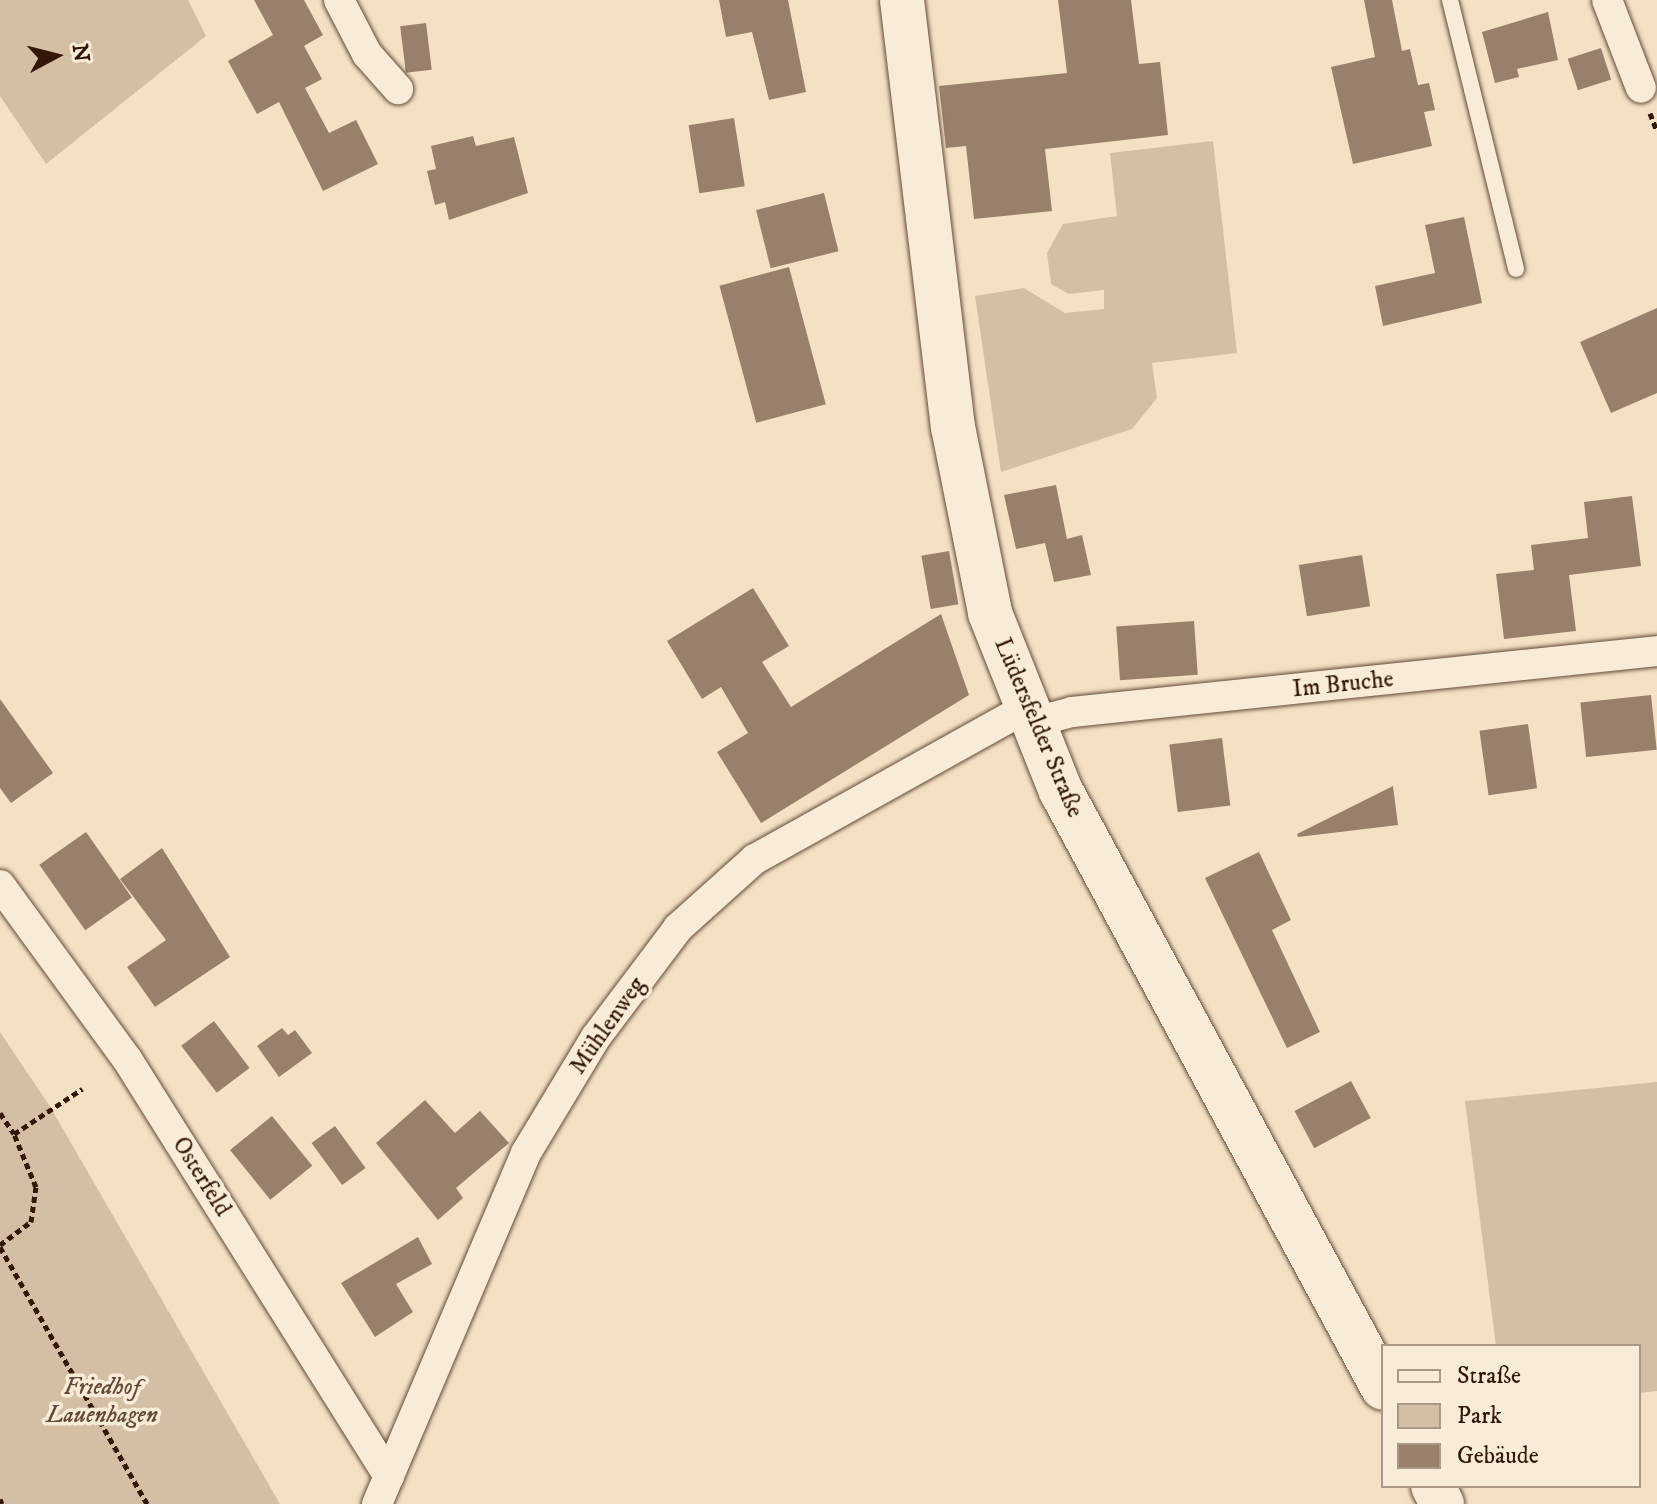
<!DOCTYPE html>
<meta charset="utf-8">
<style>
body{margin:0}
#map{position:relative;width:1657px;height:1504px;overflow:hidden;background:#f4e1c4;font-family:"IM FELL DW Pica",serif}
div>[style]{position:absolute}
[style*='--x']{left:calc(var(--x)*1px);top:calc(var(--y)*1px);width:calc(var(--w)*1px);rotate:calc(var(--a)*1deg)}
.green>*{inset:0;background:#d4bfa4}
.building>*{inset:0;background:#98806a;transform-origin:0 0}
.path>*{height:5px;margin-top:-2.5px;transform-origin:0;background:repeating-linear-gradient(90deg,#351708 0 6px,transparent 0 10px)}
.roads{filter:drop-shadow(0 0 2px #654a37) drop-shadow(0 0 2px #654a37)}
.lane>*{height:16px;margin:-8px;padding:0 8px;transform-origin:8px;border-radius:8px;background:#f8ecd9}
.street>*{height:30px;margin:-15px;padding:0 15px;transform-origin:15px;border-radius:15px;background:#f8ecd9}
.secondary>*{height:44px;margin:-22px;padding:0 22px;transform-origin:22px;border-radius:22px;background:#f8ecd9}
span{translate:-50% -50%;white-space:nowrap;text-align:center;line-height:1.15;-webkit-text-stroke:7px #f8ecd9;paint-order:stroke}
.street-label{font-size:24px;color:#351708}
.park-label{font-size:24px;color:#654937;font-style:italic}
.legend{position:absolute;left:1381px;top:1344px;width:260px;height:144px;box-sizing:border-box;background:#f8ecd9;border:2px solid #aa9785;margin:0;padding:10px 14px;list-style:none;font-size:24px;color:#351708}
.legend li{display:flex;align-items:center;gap:16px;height:40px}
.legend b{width:40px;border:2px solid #aa9785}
.north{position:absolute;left:16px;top:16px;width:80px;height:80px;-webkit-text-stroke:6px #f8ecd9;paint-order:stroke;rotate:83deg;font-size:22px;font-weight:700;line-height:32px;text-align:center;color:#351708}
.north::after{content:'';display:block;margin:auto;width:28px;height:36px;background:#351708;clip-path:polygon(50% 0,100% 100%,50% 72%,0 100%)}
</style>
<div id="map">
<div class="green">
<i style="clip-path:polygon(0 0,188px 0,206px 36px,46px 164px,0 96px)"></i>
<i style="clip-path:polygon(1213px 141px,1237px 353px,1152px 363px,1157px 398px,1132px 429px,1001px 472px,975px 296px,1024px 288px,1065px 313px,1104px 309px,1104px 290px,1069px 294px,1051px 284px,1047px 253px,1063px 224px,1117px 216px,1110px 153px)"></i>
<i style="clip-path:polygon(0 1032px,49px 1105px,280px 1504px,0 1504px)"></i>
<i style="clip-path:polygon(1657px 1082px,1657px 1391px,1639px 1393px,1639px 1346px,1496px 1346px,1465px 1101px)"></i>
</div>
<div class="building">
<i style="clip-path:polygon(254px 0,304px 0,323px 35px,304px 46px,322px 79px,305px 88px,329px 133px,356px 120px,378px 164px,323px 191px,279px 102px,257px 114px,228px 61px,273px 35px)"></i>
<i style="clip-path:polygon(719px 0,788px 0,806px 92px,769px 100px,752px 32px,726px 37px)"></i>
<i style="clip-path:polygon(1058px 0,1131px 0,1139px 64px,1160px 62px,1168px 135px,1045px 149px,1052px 211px,974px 219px,966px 146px,946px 148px,939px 86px,1067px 73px)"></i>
<i style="clip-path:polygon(1364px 0,1392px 0,1402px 51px,1410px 49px,1418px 85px,1429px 83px,1435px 110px,1424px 112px,1432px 146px,1353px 164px,1331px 67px,1375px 57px)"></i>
<i style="clip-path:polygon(1548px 12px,1558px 60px,1517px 69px,1519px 77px,1495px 83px,1482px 32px)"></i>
<i style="left:426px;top:23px;width:47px;height:26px;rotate:83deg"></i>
<i style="left:1601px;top:48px;width:33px;height:35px;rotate:72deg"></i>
<i style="left:734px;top:118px;width:69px;height:46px;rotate:81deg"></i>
<i style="clip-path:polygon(473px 136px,476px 146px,514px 137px,528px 193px,449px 220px,445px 202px,435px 205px,427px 171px,436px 169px,431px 146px)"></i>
<i style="left:824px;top:193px;width:60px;height:70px;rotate:76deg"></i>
<i style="clip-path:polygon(1464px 217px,1482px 303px,1383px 326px,1375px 286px,1435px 273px,1425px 225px)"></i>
<i style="left:789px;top:267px;width:142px;height:72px;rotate:75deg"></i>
<i style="clip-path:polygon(1657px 308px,1657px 393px,1611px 413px,1580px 342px)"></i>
<i style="clip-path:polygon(1056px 485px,1067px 539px,1082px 535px,1091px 575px,1054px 582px,1045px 543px,1016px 549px,1004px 495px)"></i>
<i style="clip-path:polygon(1632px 496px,1641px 566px,1569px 575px,1576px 631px,1504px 639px,1496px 574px,1534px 570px,1531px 545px,1588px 538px,1584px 502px)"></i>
<i style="left:949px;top:551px;width:54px;height:28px;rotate:80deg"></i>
<i style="left:1362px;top:555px;width:52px;height:64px;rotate:81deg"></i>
<i style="clip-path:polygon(753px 588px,789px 646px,762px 662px,791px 707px,941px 614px,969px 695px,761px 823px,717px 752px,748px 733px,721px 687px,702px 699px,667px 641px)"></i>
<i style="left:1194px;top:621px;width:54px;height:78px;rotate:86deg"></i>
<i style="left:1651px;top:695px;width:55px;height:71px;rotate:84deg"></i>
<i style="clip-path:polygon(0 699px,53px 773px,11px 803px,0 788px)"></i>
<i style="left:1528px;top:724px;width:65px;height:49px;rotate:82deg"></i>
<i style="left:1222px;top:738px;width:68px;height:53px;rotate:83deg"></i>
<i style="clip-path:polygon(1393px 786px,1398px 825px,1298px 837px,1297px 834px)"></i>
<i style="left:86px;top:832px;width:80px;height:57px;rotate:55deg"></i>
<i style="clip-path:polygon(162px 848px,230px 957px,155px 1007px,127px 967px,166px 940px,120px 879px)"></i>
<i style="clip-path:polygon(1259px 852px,1291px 920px,1272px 930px,1320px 1032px,1287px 1048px,1205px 878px)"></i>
<i style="left:214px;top:1021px;width:59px;height:41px;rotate:53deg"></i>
<i style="clip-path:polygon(282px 1028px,288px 1035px,295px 1030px,312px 1053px,279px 1077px,257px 1046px)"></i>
<i style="left:1351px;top:1081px;width:42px;height:64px;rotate:62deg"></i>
<i style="clip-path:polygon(425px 1100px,455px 1133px,480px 1111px,509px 1143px,456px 1188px,463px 1198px,438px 1220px,376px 1143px)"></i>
<i style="left:272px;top:1116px;width:64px;height:54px;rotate:51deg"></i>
<i style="left:335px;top:1126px;width:52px;height:29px;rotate:54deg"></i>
<i style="clip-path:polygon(418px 1237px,432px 1264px,396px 1284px,413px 1312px,375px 1337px,341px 1283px)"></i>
</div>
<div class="path">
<i style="--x:1650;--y:113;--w:19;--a:69"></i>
<i style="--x:0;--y:1113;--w:25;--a:56"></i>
<i style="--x:14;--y:1134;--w:82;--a:-33.5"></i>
<i style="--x:0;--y:1245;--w:39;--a:-37"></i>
<i style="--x:31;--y:1222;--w:35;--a:-82"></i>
<i style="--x:36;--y:1187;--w:57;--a:-112.5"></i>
<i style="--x:0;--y:1247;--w:296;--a:60.2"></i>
<i style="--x:0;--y:1499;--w:5;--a:68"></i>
</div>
<div class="roads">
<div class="lane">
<i style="--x:1450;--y:0;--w:277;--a:76.2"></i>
</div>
<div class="street">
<i style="--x:339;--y:0;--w:61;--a:62.6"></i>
<i style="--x:367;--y:54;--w:47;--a:48.5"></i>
<i style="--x:1607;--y:0;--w:94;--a:68.9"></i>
<i style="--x:1031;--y:723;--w:42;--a:-15"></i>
<i style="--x:1072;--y:712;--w:588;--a:-5.95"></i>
<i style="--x:0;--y:885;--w:215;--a:53.9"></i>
<i style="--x:127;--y:1059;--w:493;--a:57.9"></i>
<i style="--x:377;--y:1504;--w:381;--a:-67"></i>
<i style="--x:526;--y:1153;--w:135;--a:-58.9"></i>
<i style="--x:596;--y:1037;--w:136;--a:-53"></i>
<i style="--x:678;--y:928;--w:103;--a:-41.9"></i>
<i style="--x:755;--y:859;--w:309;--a:-29.1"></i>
</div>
<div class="secondary">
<i style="--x:902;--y:0;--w:430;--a:83.2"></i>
<i style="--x:953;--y:427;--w:190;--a:78.7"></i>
<i style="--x:990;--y:613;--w:192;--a:68.3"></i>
<i style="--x:1061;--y:791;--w:678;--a:61.66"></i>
<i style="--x:1433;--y:1486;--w:20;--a:63"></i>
</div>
</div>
<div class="street-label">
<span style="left:1343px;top:685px;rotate:-6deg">Im Bruche</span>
<span style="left:1038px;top:728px;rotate:67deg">Lüdersfelder Straße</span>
<span style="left:608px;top:1026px;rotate:-55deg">Mühlenweg</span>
<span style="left:201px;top:1177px;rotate:58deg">Osterfeld</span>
</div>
<div class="park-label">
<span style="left:102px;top:1402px">Friedhof<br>Lauenhagen</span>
</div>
<ul class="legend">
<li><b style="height:10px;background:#f8ecd9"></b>Straße</li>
<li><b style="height:22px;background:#d4bfa4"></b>Park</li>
<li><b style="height:22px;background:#98806a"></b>Gebäude</li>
</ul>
<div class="north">N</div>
</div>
